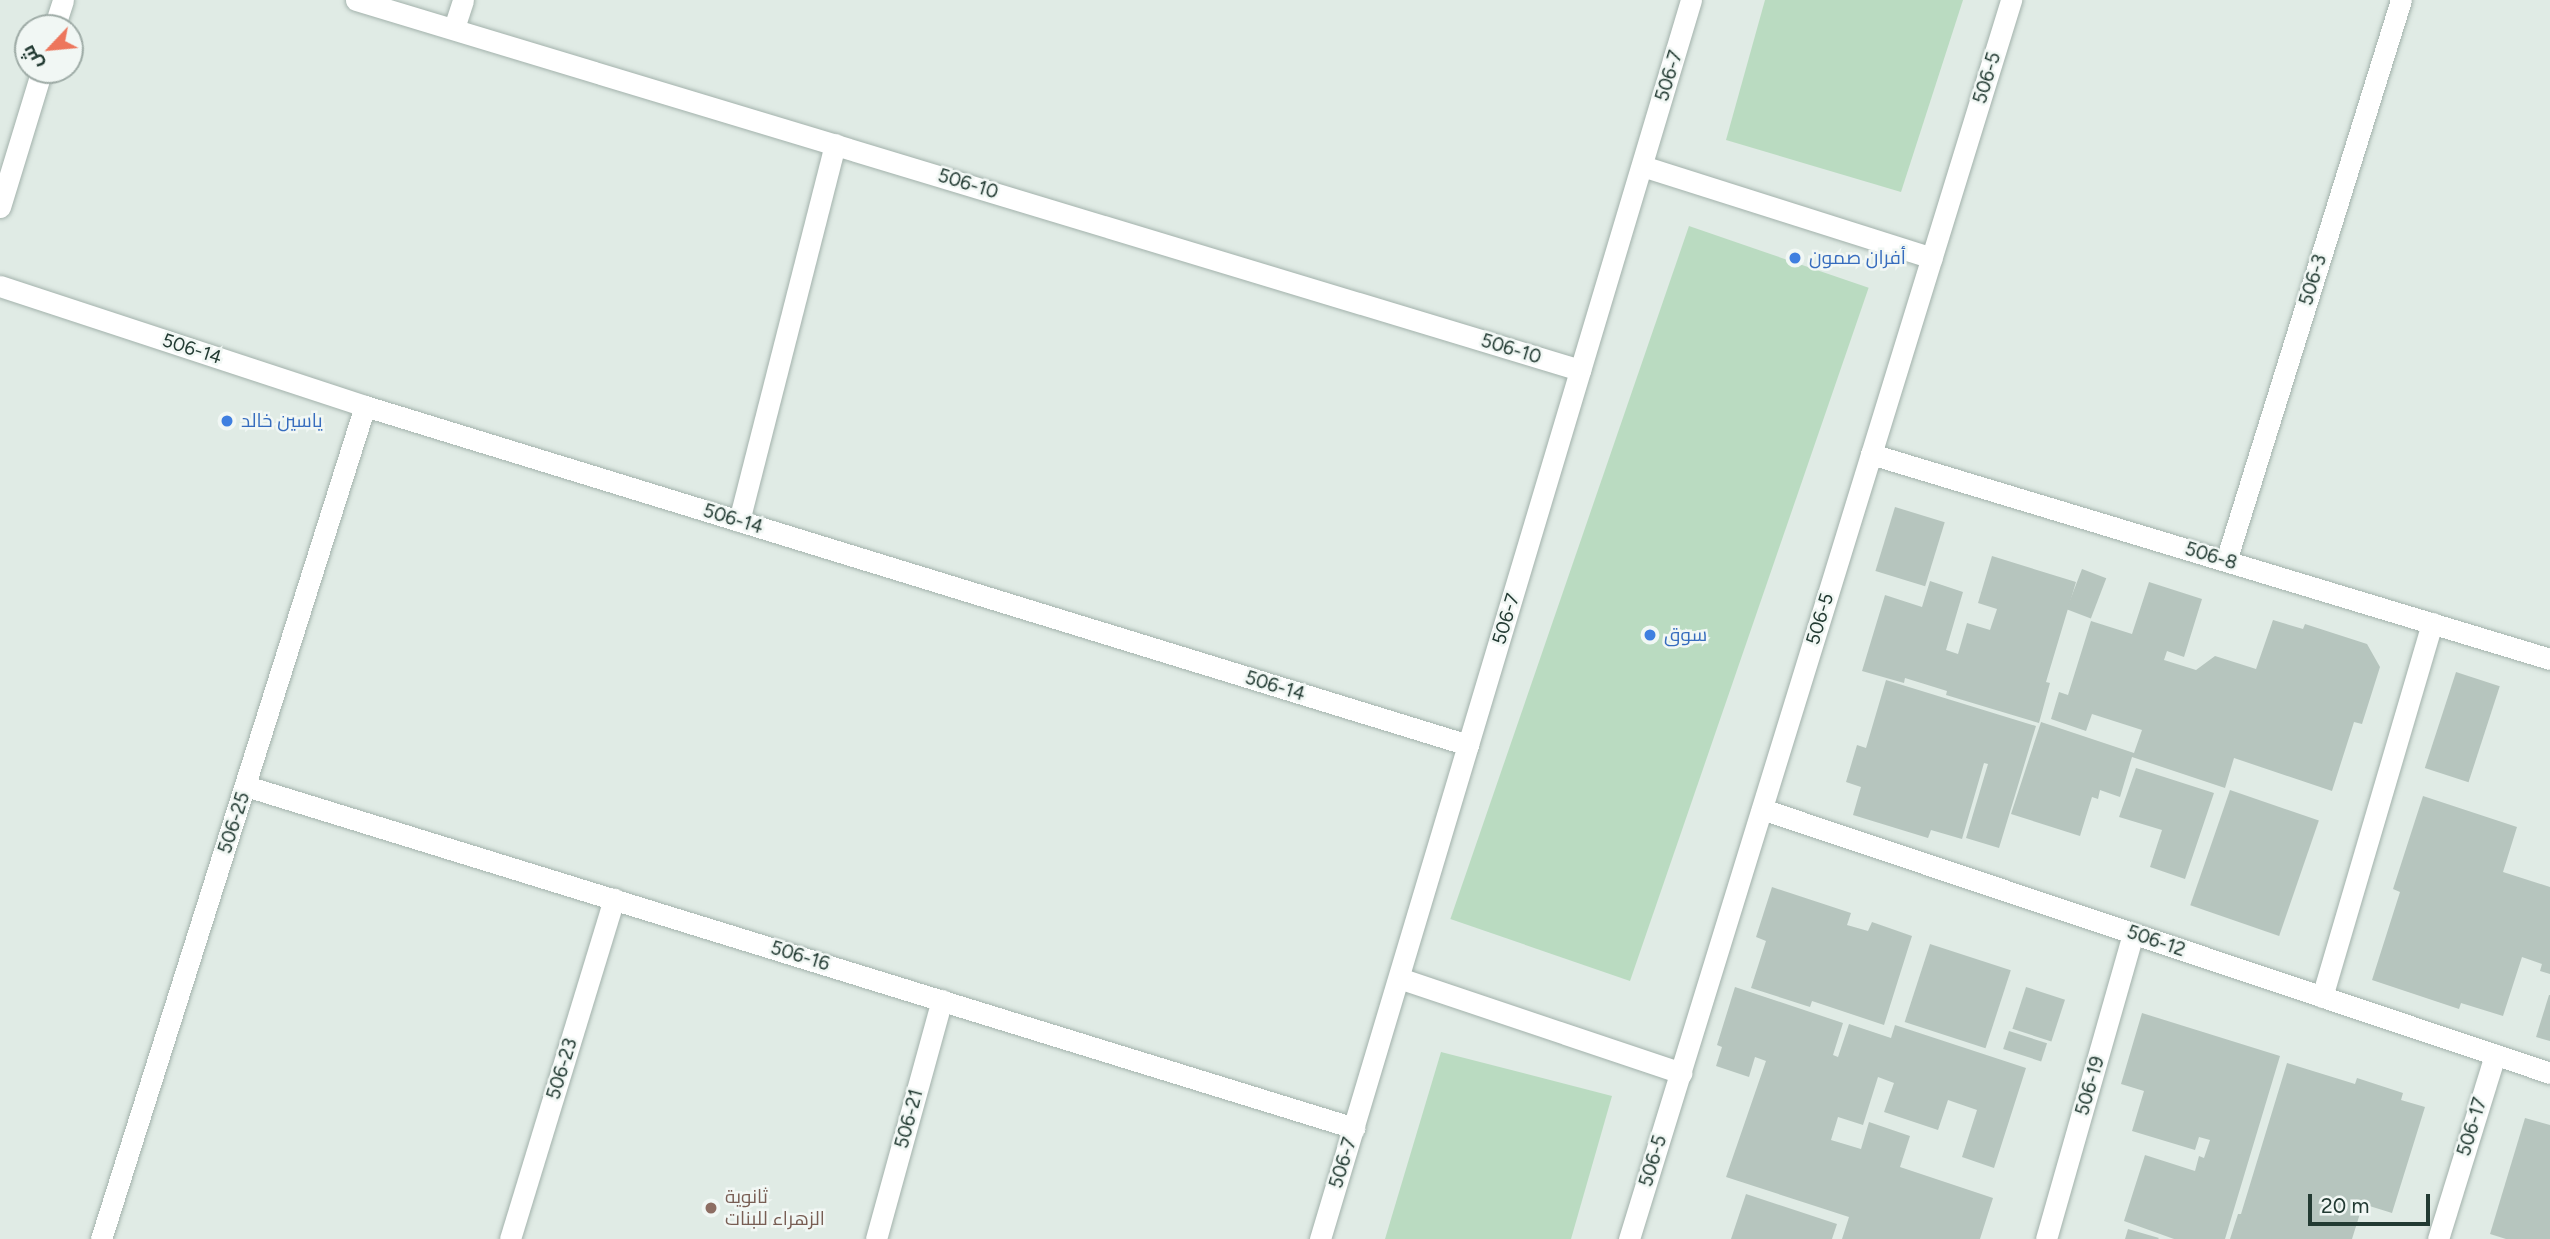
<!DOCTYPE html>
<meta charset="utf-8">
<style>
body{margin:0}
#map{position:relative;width:2550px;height:1239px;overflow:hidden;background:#e0ebe5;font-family:Figtree,Cairo,sans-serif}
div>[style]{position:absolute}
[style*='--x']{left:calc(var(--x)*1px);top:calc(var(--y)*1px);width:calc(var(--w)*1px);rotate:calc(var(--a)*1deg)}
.green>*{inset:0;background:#badbc1;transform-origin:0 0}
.building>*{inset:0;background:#b6c5be;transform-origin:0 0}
.roads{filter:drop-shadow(0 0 2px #a3b2ac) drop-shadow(0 0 2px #a3b2ac)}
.minor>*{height:21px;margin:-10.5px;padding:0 10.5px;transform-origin:10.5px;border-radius:10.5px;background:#fff}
.dots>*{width:19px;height:19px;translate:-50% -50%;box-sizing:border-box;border:4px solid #f1f7f4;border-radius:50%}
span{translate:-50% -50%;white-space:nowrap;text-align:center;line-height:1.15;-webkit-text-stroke:5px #f1f7f4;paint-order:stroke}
.street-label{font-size:19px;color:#223a32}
.shop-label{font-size:19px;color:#366cbe}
.left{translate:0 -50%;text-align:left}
.education-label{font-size:19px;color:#785e54}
.north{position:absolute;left:14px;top:14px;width:70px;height:70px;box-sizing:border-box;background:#f1f7f4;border:2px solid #9eaba6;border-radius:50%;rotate:244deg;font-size:19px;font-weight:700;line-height:28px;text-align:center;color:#223a32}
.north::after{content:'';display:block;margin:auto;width:24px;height:32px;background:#ed765c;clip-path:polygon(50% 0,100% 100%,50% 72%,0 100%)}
.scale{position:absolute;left:2308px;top:1194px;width:122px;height:32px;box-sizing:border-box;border:4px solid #223a32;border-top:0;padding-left:9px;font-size:21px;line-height:24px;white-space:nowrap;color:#223a32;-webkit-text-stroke:5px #f1f7f4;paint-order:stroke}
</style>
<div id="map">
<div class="green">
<i style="clip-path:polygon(1765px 0,1963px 0,1901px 192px,1726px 140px)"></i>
<i style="left:1689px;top:226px;width:190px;height:733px;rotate:19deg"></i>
<i style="clip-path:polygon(1441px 1052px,1612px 1096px,1571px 1239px,1385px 1239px)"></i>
</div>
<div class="building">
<i style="left:1895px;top:507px;width:52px;height:67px;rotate:17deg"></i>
<i style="clip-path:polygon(1992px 556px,2076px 582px,2046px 682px,2050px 683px,2039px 723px,1946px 695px,1947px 691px,1905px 678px,1904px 683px,1862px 671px,1885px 595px,1922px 607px,1930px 581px,1963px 592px,1946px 650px,1958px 654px,1967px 623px,1990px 630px,1997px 609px,1978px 603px)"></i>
<i style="left:2082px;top:569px;width:26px;height:43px;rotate:21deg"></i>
<i style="clip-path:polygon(2149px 582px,2202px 599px,2184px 657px,2167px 651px,2164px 660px,2196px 670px,2215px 656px,2256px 669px,2273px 620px,2303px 629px,2305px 624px,2367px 644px,2380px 667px,2362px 724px,2354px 722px,2332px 791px,2234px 758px,2225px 788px,2132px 757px,2120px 797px,2100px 790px,2098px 799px,2092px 797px,2080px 836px,2011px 814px,2041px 722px,2134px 753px,2142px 730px,2092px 714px,2086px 731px,2051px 719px,2059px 692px,2068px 695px,2091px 621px,2132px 634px)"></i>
<i style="left:2456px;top:672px;width:46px;height:101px;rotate:18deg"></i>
<i style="clip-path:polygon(1886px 680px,2036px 726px,1999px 848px,1966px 838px,1988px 764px,1984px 763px,1962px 839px,1931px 830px,1928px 838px,1853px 815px,1861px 787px,1846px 782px,1857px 745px,1866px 748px)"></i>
<i style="clip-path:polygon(2136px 768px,2214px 793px,2185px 879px,2150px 867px,2162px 830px,2119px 817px)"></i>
<i style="left:2230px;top:790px;width:94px;height:122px;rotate:19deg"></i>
<i style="clip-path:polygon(2423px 796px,2517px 827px,2503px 872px,2550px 887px,2550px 974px,2540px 971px,2542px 964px,2522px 957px,2503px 1016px,2461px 1003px,2459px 1009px,2372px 980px,2400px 892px,2393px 889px)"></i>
<i style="clip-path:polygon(1772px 887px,1851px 913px,1847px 925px,1868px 931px,1872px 922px,1912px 936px,1884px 1025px,1812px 1001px,1810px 1007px,1751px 988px,1766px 941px,1756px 937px)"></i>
<i style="left:1930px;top:944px;width:85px;height:82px;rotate:18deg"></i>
<i style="clip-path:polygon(1735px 987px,1843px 1023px,1833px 1055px,1838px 1057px,1849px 1024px,1891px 1038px,1895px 1025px,2026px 1068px,1994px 1168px,1962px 1157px,1977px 1110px,1948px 1100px,1938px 1130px,1884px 1112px,1894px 1083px,1878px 1077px,1863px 1125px,1838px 1117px,1831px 1140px,1861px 1149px,1869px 1122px,1910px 1136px,1900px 1167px,1993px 1198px,1980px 1239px,1842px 1239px,1849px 1217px,1726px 1177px,1766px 1061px,1755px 1057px,1749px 1077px,1716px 1066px,1722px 1047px,1717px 1045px)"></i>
<i style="left:2026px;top:987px;width:41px;height:44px;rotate:18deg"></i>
<i style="clip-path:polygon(2549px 995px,2550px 995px,2550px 1041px,2536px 1037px)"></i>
<i style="clip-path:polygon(2142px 1013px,2280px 1056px,2225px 1239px,2174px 1239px,2124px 1221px,2145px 1155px,2195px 1171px,2199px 1156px,2204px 1158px,2210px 1140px,2199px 1137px,2195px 1150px,2132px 1131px,2144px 1091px,2121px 1084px)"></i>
<i style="left:2009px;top:1031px;width:40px;height:19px;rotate:18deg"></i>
<i style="clip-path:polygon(2287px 1063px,2355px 1084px,2357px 1078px,2403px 1093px,2401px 1100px,2425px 1107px,2392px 1213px,2363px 1204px,2352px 1239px,2230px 1239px,2238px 1214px,2241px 1214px)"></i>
<i style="clip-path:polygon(2525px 1118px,2550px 1125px,2550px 1239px,2506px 1239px,2490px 1234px)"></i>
<i style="clip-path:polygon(1746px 1194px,1837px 1224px,1832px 1239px,1731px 1239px)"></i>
<i style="clip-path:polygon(2128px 1229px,2159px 1238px,2158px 1239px,2125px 1239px)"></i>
</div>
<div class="roads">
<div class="minor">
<i style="--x:356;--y:0;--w:1279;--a:16.82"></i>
<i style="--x:54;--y:28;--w:29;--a:-72"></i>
<i style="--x:454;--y:28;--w:29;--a:-72"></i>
<i style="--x:1642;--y:166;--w:304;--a:17.6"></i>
<i style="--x:0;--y:207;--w:143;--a:-73"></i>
<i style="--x:0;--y:286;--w:384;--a:18.2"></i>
<i style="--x:365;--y:406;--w:1154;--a:17.08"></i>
<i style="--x:1871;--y:454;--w:709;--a:16.8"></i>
<i style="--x:739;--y:521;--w:389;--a:-75.7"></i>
<i style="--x:2226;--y:561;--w:588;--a:-72.68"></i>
<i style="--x:246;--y:786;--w:1160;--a:17.15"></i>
<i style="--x:1762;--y:809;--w:831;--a:18.52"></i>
<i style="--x:1399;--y:978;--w:298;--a:18.6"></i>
<i style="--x:2322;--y:997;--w:390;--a:-73.6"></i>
<i style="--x:101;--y:1239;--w:874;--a:-72.42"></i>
<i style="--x:510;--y:1239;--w:356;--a:-73"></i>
<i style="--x:876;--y:1239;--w:248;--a:-74.6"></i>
<i style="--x:1320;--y:1239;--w:1293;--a:-73.33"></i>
<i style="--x:1629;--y:1239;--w:1297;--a:-72.86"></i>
<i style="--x:2046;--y:1239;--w:317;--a:-74.1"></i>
<i style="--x:2438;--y:1239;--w:193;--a:-72.8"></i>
</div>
</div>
<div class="dots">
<i style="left:1795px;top:258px;background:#3f7fe0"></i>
<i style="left:227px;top:421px;background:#3f7fe0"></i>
<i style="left:1650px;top:635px;background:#3f7fe0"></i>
<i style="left:711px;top:1208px;background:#8d6e63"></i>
</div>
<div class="street-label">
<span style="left:1669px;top:76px;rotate:-73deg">506-7</span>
<span style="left:1987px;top:78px;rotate:-73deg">506-5</span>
<span style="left:968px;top:184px;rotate:17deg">506-10</span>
<span style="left:2313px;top:280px;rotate:-73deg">506-3</span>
<span style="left:192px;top:349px;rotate:18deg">506-14</span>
<span style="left:1511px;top:349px;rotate:17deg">506-10</span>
<span style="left:733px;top:519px;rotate:17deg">506-14</span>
<span style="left:2211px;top:556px;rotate:17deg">506-8</span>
<span style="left:1506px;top:619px;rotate:-73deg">506-7</span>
<span style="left:1820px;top:619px;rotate:-73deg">506-5</span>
<span style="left:1275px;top:686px;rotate:17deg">506-14</span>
<span style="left:234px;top:823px;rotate:-72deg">506-25</span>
<span style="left:2156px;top:941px;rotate:19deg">506-12</span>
<span style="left:800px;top:956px;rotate:17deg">506-16</span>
<span style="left:562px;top:1069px;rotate:-73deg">506-23</span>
<span style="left:2090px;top:1086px;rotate:-74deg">506-19</span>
<span style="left:909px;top:1119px;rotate:-75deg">506-21</span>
<span style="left:2472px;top:1127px;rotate:-73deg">506-17</span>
<span style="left:1653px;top:1161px;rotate:-73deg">506-5</span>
<span style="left:1343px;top:1163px;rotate:-73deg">506-7</span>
</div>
<div class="shop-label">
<span class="left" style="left:1809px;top:258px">أفران صمون</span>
<span class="left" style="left:241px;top:421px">ياسين خالد</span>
<span class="left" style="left:1664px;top:635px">سوق</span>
</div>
<div class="education-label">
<span class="left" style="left:725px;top:1208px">ثانوية<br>الزهراء للبنات</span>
</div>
<div class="north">ش</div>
<div class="scale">20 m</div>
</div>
